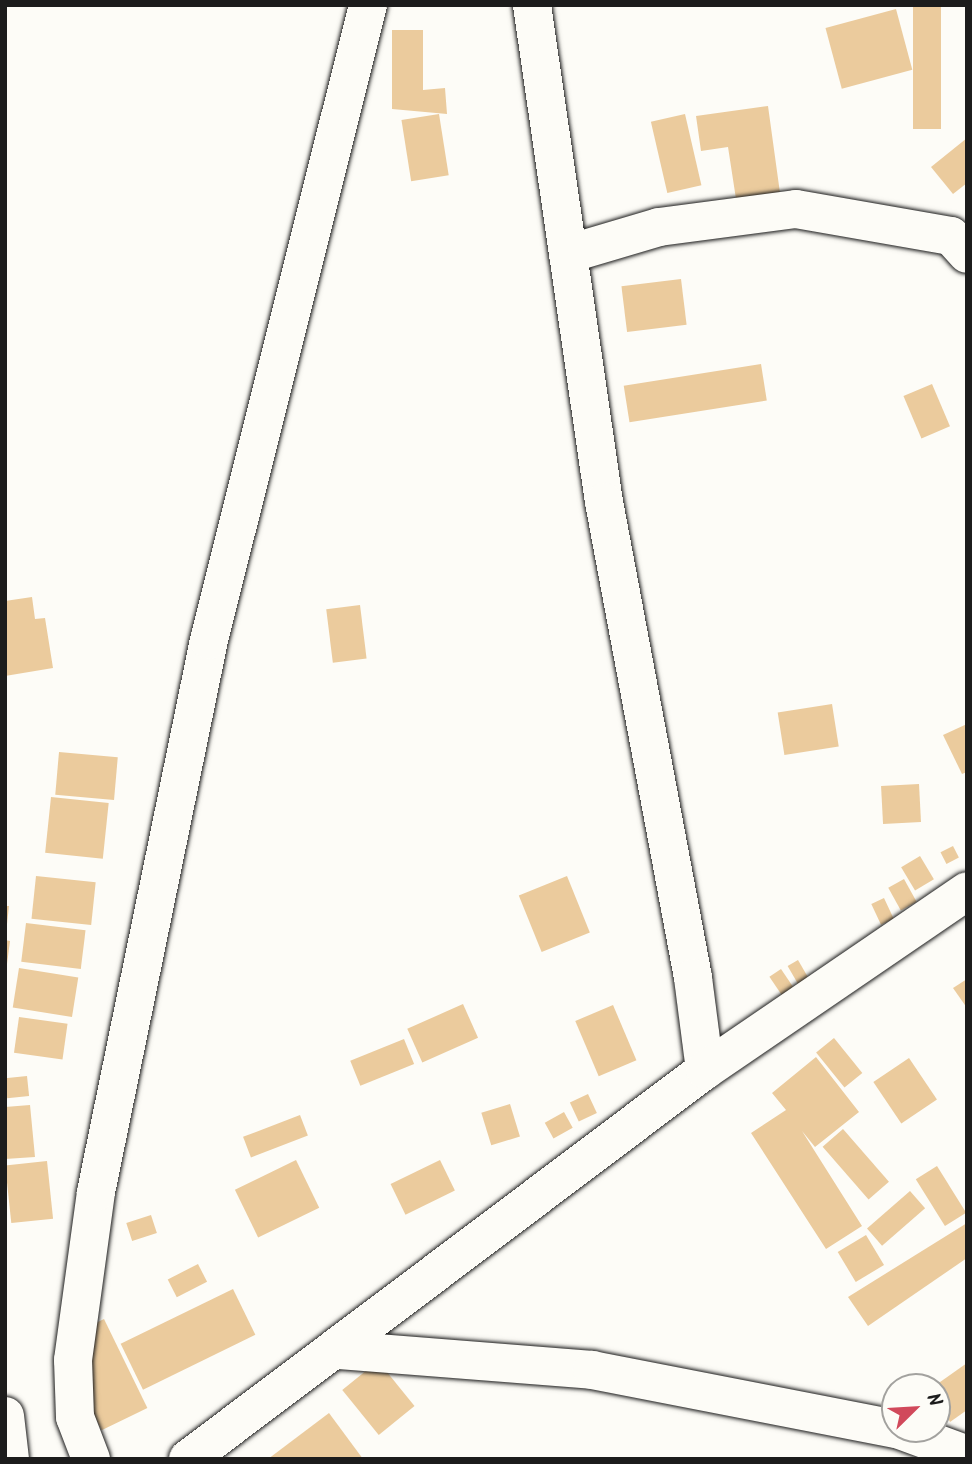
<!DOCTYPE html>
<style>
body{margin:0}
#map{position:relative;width:972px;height:1464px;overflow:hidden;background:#fdfcf7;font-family:Kalam,sans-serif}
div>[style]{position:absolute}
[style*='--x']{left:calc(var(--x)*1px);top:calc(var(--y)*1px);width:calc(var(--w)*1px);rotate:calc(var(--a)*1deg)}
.building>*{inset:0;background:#ebcb9d;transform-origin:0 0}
.roads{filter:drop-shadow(0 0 2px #1c1c1c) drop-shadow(0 0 2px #1c1c1c)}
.street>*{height:38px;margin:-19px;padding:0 19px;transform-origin:19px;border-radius:19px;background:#fdfcf7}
span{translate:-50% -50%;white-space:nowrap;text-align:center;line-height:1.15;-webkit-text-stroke:6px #fdfcf7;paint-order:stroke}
.frame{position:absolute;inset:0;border:7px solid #1c1c1c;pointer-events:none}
.north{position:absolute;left:881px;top:1373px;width:70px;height:70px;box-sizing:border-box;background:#fdfcf7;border:2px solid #a3a29f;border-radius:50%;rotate:66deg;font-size:19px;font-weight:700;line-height:28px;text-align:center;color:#1c1c1c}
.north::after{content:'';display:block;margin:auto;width:24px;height:32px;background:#d1495b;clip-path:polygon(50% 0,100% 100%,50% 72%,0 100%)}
</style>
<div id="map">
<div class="building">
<i style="left:913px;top:5px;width:28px;height:124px"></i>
<i style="left:896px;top:9px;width:63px;height:73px;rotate:75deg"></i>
<i style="clip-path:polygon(392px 30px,423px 30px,423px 90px,445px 88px,447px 114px,392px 109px)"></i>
<i style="clip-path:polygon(768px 106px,780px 193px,736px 199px,728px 147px,701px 151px,696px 116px)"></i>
<i style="left:439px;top:114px;width:62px;height:38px;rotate:81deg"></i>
<i style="left:685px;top:114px;width:73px;height:35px;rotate:77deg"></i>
<i style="clip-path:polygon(967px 138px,967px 183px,953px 194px,931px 167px)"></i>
<i style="left:681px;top:279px;width:46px;height:60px;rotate:83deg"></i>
<i style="left:761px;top:364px;width:37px;height:139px;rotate:81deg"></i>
<i style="left:932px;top:384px;width:46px;height:31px;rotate:67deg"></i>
<i style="clip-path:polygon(32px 597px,35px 619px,45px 618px,53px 668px,5px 676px,5px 601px)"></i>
<i style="left:360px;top:605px;width:54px;height:34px;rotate:83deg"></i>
<i style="left:832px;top:704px;width:43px;height:55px;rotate:81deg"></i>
<i style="clip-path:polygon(967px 724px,967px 772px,962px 774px,943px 735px)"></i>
<i style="left:59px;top:752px;width:59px;height:43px;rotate:5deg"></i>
<i style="left:919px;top:784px;width:38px;height:38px;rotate:87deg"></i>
<i style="left:51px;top:797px;width:58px;height:56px;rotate:6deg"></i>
<i style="left:953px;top:846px;width:13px;height:14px;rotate:63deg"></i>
<i style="left:920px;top:856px;width:27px;height:22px;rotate:59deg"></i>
<i style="left:36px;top:876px;width:60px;height:43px;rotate:6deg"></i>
<i style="left:567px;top:876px;width:61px;height:52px;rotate:68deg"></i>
<i style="left:904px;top:879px;width:26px;height:18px;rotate:61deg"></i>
<i style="left:884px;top:898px;width:23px;height:14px;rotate:65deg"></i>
<i style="clip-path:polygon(5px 906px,9px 906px,7px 924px,5px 923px)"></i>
<i style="left:26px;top:923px;width:60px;height:39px;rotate:7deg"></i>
<i style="clip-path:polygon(5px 940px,10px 941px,7px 964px,5px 964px)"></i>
<i style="left:798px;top:960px;width:22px;height:12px;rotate:60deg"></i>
<i style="left:19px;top:968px;width:60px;height:40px;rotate:9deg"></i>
<i style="left:781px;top:969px;width:29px;height:14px;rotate:56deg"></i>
<i style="clip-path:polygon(967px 979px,967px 1008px,953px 988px)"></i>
<i style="left:463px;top:1004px;width:37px;height:61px;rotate:66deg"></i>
<i style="left:613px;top:1005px;width:60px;height:41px;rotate:67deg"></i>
<i style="left:19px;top:1017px;width:49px;height:36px;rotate:8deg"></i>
<i style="left:834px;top:1038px;width:45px;height:23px;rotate:51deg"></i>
<i style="left:404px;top:1039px;width:27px;height:58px;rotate:68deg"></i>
<i style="clip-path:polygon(816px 1057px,859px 1112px,815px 1147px,802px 1131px,862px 1226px,826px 1249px,751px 1133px,786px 1110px,772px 1093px)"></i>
<i style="left:909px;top:1058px;width:50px;height:43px;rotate:56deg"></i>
<i style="left:27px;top:1076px;width:20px;height:22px;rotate:84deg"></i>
<i style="left:588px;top:1094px;width:21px;height:20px;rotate:65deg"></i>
<i style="left:510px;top:1104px;width:34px;height:30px;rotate:73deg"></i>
<i style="clip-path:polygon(30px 1105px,35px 1157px,5px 1159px,5px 1107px)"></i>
<i style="left:564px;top:1112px;width:18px;height:22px;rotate:61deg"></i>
<i style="left:300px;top:1115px;width:22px;height:61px;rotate:69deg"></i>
<i style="left:843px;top:1129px;width:70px;height:27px;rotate:49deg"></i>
<i style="left:296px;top:1160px;width:53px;height:68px;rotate:64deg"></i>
<i style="left:440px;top:1160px;width:34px;height:55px;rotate:64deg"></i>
<i style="left:47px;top:1161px;width:58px;height:42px;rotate:84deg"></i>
<i style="left:937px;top:1166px;width:55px;height:25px;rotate:58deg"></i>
<i style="left:910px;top:1191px;width:23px;height:57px;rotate:49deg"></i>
<i style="left:151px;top:1215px;width:19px;height:26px;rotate:72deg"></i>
<i style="clip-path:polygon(967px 1223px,967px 1258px,868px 1326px,848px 1297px)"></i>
<i style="left:866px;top:1235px;width:35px;height:33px;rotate:59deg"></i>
<i style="left:198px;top:1264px;width:20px;height:34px;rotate:63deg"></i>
<i style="left:233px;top:1289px;width:51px;height:125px;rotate:64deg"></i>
<i style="left:104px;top:1319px;width:99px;height:51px;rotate:64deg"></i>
<i style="left:378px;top:1361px;width:58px;height:46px;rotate:51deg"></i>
<i style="clip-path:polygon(967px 1363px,967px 1410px,950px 1422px,933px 1387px)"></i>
<i style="clip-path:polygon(329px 1413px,363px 1459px,268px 1459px)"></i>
</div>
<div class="roads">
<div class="street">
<i style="--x:532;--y:5;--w:502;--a:81.76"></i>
<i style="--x:604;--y:502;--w:484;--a:79.4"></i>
<i style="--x:693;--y:978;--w:93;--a:82.6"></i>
<i style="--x:568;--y:254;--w:95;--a:-16.5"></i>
<i style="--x:659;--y:227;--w:138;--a:-7.5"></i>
<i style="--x:796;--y:209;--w:157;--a:9.9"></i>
<i style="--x:951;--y:236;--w:24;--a:48"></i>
<i style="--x:339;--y:1350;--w:254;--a:4.5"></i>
<i style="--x:592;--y:1370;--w:309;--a:11"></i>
<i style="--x:5;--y:1416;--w:43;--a:83.4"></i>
<i style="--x:897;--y:1429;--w:72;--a:20.2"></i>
<i style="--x:91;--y:1459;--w:45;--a:-110.9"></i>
<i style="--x:75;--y:1417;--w:57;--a:-92"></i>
<i style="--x:73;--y:1360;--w:170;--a:-82.2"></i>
<i style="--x:96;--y:1192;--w:563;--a:-78.43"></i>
<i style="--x:209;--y:640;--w:655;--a:-75.94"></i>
<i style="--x:188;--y:1459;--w:647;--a:-36.96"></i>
<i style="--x:705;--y:1070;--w:317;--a:-34.3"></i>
</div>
</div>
<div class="frame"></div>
<div class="north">N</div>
</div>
